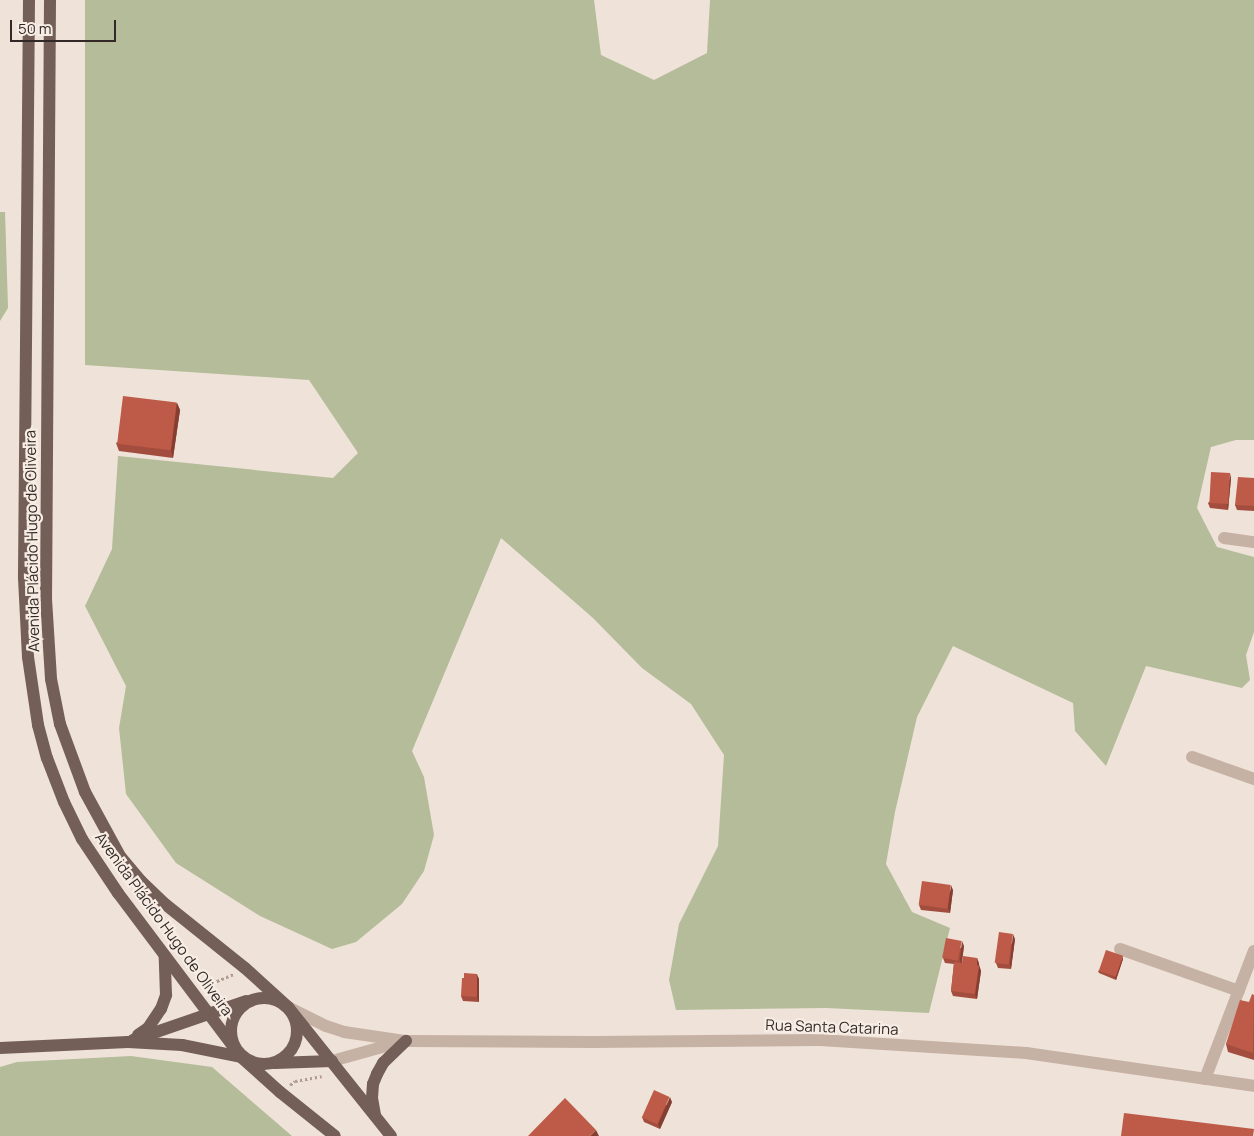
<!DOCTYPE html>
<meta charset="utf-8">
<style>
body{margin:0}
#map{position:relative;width:1254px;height:1136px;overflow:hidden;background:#efe2d8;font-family:Manrope,sans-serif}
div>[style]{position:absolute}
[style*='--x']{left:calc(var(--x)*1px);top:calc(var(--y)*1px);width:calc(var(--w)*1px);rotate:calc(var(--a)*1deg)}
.green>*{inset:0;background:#b4bc9a}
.path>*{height:2.5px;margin-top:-1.25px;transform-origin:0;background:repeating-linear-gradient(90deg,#b19b90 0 2.5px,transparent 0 5px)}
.minor>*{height:12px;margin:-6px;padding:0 6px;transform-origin:6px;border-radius:6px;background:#c6b1a5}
.major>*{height:12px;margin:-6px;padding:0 6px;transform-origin:6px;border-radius:6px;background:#735f58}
.major>.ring{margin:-6px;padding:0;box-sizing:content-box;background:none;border:12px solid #735f58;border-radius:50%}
.wall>*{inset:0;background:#a34d3e}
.shaded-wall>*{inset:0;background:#843f32}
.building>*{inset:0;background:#bd5a48;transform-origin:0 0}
span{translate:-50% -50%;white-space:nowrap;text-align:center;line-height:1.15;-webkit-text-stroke:4.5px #f7ede4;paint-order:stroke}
.street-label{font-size:15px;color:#322926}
.scale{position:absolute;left:10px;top:20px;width:106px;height:22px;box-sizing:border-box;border:2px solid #322926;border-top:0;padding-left:6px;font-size:15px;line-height:18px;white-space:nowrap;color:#322926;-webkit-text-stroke:4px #f7ede4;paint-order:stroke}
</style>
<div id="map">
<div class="green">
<i style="clip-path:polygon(85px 0,594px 0,601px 55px,654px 80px,707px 53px,710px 0,1254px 0,1254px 440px,1236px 440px,1211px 447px,1197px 508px,1217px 547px,1254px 557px,1254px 632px,1246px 655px,1250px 680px,1242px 688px,1146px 666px,1106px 766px,1075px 731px,1073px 703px,953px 646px,917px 717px,895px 812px,886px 864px,912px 912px,950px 928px,929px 1013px,826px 1008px,676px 1010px,669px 980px,679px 924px,718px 846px,724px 755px,691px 704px,642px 668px,593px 618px,501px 538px,412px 751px,424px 777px,434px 835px,424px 871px,402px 904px,356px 942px,332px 949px,260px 916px,176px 863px,126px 794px,119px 728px,126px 686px,85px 606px,112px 549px,118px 456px,333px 478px,358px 453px,309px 380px,85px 365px)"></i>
<i style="clip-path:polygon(0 212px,5px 212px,8px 308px,0 321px)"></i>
<i style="clip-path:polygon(131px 1056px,212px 1067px,292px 1136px,0 1136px,0 1067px,17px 1062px)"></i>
</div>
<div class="path">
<i style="--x:203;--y:987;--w:33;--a:-23"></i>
<i style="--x:290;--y:1085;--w:6;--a:-39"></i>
<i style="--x:295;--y:1081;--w:27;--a:-10"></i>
</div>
<div class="minor">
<i style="--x:1224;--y:538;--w:30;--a:8"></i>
<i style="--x:1192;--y:757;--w:66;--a:19.5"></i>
<i style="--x:1120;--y:949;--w:126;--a:19.4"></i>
<i style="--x:288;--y:1007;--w:42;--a:26.6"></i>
<i style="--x:326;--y:1026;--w:19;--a:18"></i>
<i style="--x:344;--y:1032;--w:63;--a:8.3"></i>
<i style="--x:406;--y:1041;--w:187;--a:0.3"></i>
<i style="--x:593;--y:1042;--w:227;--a:-0.5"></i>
<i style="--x:820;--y:1040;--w:206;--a:3.6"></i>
<i style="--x:1026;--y:1053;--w:230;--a:8.2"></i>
<i style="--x:332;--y:1061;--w:71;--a:-15.6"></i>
<i style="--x:1205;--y:1079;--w:137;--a:-69.1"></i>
</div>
<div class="major">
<i style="--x:29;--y:0;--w:578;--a:90.5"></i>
<i style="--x:24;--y:578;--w:79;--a:87.1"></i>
<i style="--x:28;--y:657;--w:69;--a:81.6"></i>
<i style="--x:38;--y:725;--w:34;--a:75"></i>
<i style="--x:47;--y:758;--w:47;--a:68.9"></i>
<i style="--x:64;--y:802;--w:41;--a:64.1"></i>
<i style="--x:82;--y:839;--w:65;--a:56.3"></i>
<i style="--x:118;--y:893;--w:205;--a:53.1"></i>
<i style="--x:241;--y:1057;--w:52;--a:41.9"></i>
<i style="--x:280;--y:1092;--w:70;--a:38.7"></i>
<i style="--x:50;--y:0;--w:599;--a:90.38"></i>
<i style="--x:46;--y:599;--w:80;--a:86.4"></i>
<i style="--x:51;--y:679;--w:46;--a:78.7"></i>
<i style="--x:60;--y:724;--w:72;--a:69.8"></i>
<i style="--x:85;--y:792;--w:73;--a:61.3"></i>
<i style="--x:120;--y:856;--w:33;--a:50"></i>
<i style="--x:141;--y:881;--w:33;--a:44"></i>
<i style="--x:165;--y:904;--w:102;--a:38.7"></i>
<i style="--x:245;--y:968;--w:58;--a:42.2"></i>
<i style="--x:288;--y:1007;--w:165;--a:51.4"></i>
<i class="ring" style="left:231px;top:998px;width:54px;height:54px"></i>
<i style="--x:138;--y:1035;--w:12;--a:-35"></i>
<i style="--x:148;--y:1028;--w:23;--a:-56"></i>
<i style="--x:161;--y:1009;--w:15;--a:-70"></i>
<i style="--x:166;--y:995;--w:38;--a:-92"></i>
<i style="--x:133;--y:1040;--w:120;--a:-19"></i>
<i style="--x:0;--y:1048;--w:128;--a:-2.7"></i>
<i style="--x:128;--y:1042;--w:54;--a:3.2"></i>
<i style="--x:182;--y:1045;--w:60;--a:11.5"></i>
<i style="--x:275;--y:1063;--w:57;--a:-2"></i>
<i style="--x:375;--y:1115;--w:17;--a:-100"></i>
<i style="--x:372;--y:1098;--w:14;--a:-86"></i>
<i style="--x:373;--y:1084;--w:11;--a:-68"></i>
<i style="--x:377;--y:1074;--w:13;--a:-61"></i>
<i style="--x:383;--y:1063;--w:32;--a:-44"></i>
</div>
<div class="wall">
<i style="clip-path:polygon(177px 403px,180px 410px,173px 458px,119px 451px,116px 443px)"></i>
<i style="clip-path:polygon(1231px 478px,1228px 510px,1210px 508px,1208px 503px)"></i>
<i style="clip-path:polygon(1254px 478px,1254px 511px,1237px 510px,1235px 505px)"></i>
<i style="clip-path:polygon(953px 890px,950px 913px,921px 910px,919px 905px)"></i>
<i style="clip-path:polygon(1015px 939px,1011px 969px,998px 968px,996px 963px)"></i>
<i style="clip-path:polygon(964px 946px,962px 963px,977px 958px,979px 963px,979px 966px,981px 971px,977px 999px,953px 996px,951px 991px,954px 964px,945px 963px,943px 958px)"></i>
<i style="clip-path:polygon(1123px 959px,1116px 980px,1099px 973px,1098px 971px)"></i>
<i style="clip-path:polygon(479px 979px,479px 1002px,463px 1001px,461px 996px)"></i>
<i style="clip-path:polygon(1254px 995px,1254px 1060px,1228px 1052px,1226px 1044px)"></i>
<i style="clip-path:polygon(672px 1102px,660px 1129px,644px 1122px,642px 1117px)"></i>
</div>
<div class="shaded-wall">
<i style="clip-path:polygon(177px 403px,180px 410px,173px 458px,171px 450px)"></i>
<i style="clip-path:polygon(1230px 473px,1231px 478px,1228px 510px,1227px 505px)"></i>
<i style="clip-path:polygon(951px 885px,953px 890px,950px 913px,948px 908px)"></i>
<i style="clip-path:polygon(1013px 934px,1015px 939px,1011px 969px,1010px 964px)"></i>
<i style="clip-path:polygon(962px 941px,964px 946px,961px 965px,960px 960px)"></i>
<i style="clip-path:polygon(1123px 956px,1123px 959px,1116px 980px,1115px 977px)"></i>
<i style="clip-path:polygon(977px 958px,981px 971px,977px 999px,975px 994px)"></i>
<i style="clip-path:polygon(477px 974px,479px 979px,479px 1002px,477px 997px)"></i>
<i style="clip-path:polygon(670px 1097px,672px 1102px,660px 1129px,658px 1124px)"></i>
<i style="clip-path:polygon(596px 1130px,599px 1136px,590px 1136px)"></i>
</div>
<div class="building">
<i style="left:123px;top:396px;width:54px;height:48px;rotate:7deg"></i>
<i style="left:1211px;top:472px;width:19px;height:31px;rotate:3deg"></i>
<i style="clip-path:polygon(1238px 477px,1254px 478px,1254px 506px,1235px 505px)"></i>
<i style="left:922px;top:881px;width:29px;height:24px;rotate:8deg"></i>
<i style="left:999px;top:932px;width:14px;height:31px;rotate:8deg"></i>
<i style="left:946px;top:938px;width:16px;height:20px;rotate:11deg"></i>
<i style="left:1106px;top:950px;width:18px;height:22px;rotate:19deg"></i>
<i style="clip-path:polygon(963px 956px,977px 958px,977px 965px,979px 966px,975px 994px,951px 991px,954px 962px,962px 963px)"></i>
<i style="clip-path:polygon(464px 973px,477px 974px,477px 997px,461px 996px,462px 978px,464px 978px)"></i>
<i style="clip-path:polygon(1252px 994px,1254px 995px,1253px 1053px,1226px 1044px,1240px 1000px,1249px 1002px)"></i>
<i style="left:654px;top:1090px;width:17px;height:30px;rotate:24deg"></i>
<i style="clip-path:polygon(565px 1098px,596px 1130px,590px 1136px,528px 1136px)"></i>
<i style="clip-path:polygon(1124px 1113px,1254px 1129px,1253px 1136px,1121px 1136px)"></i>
</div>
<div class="street-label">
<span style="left:32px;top:541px;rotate:-91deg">Avenida Plácido Hugo de Oliveira</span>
<span style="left:164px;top:924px;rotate:54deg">Avenida Plácido Hugo de Oliveira</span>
<span style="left:832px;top:1027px;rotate:2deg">Rua Santa Catarina</span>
</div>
<div class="scale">50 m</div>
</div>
